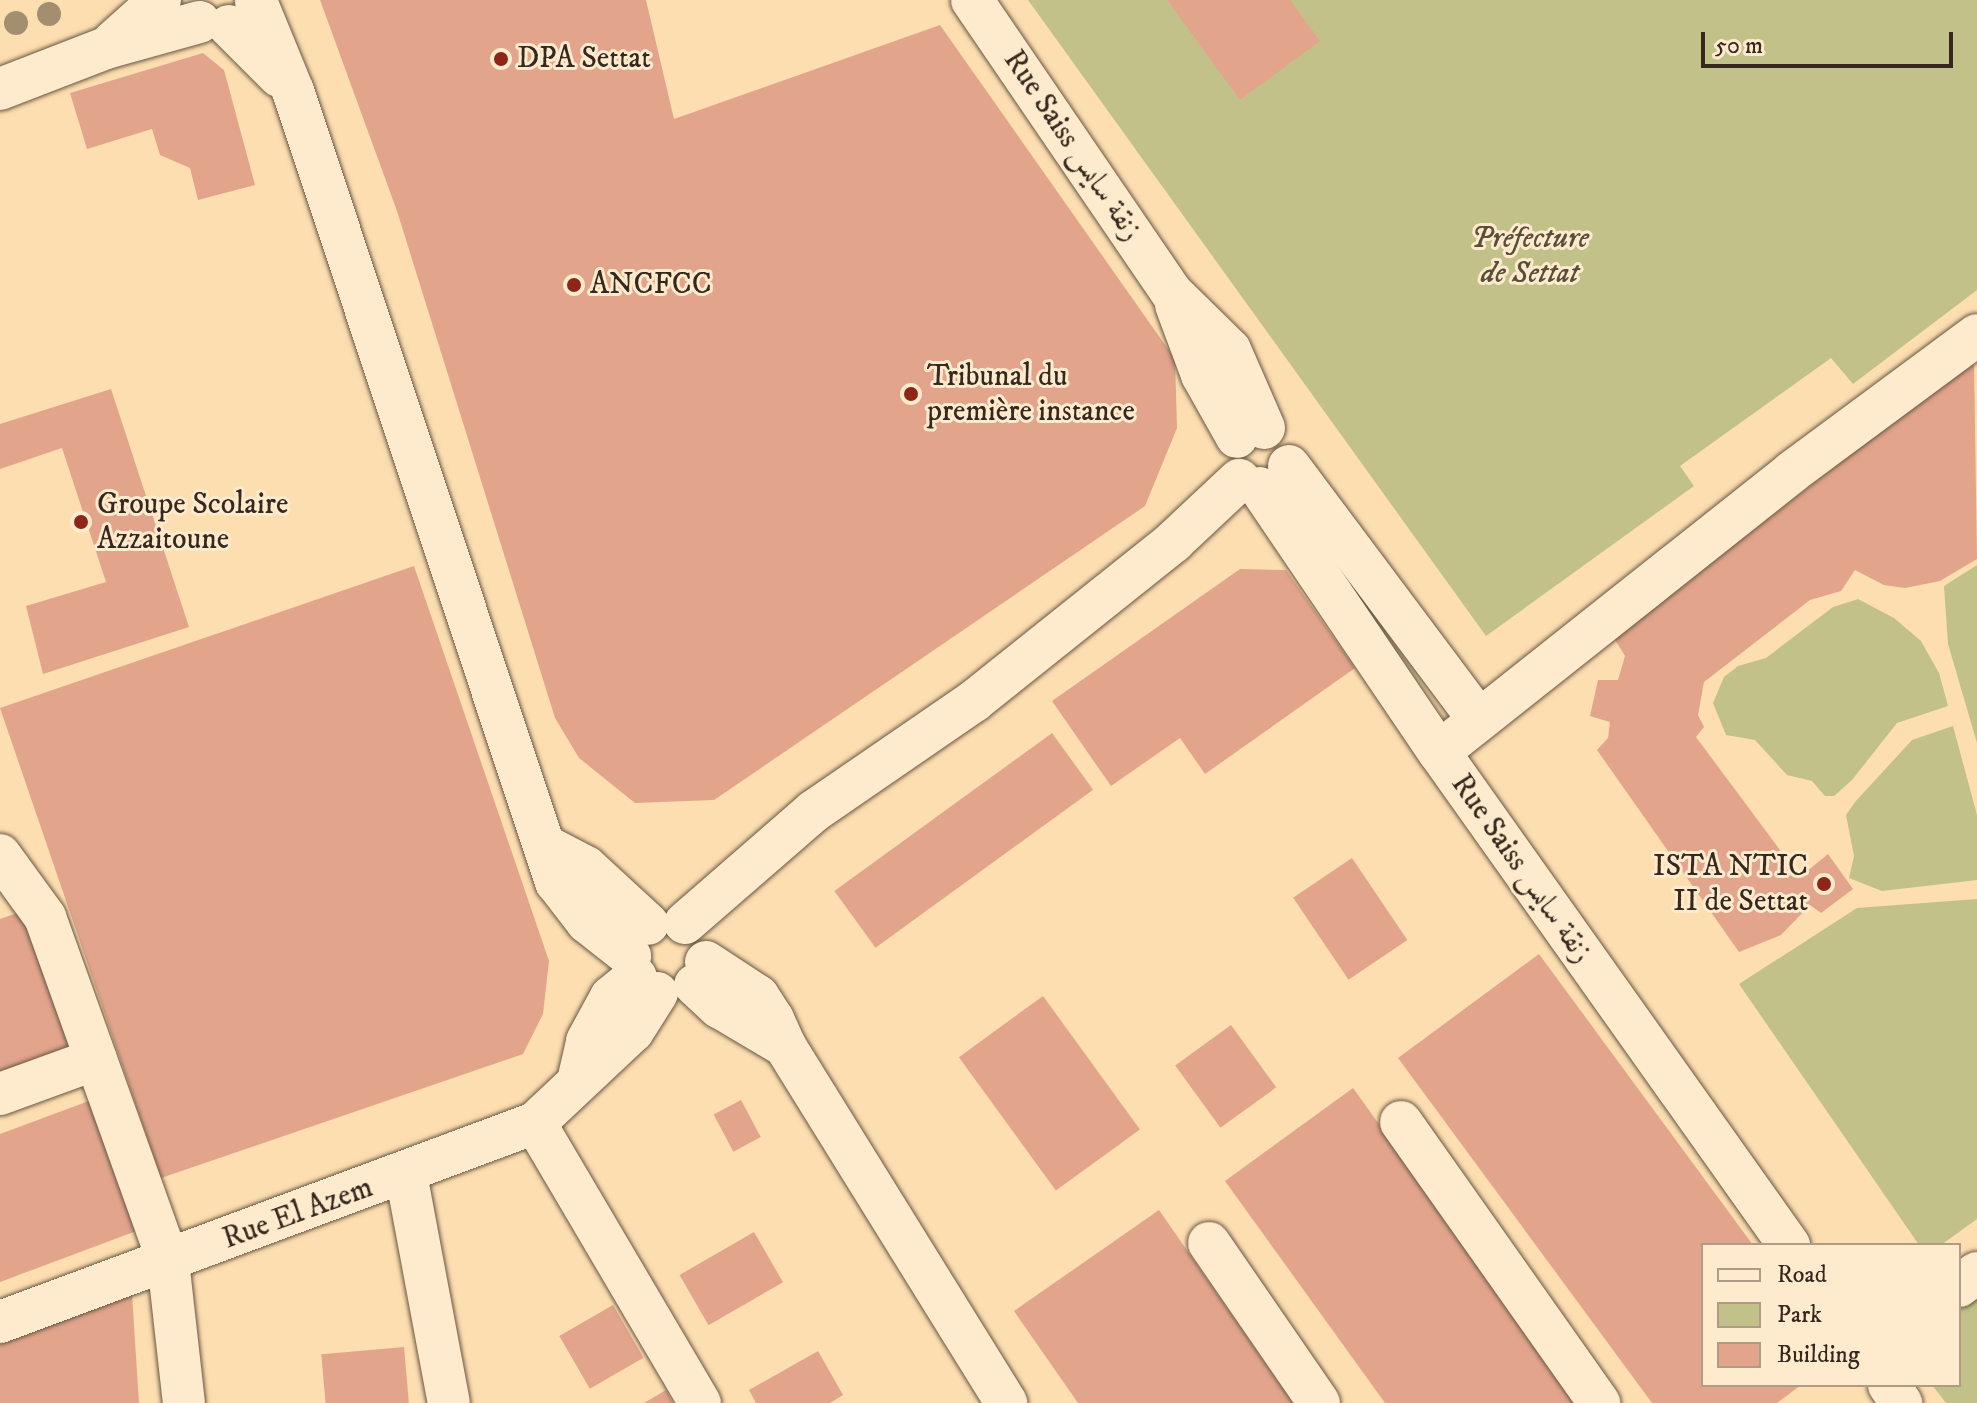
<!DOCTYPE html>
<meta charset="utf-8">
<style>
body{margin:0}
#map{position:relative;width:1977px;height:1403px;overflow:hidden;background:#fddeb0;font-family:"IM FELL DW Pica",Amiri,serif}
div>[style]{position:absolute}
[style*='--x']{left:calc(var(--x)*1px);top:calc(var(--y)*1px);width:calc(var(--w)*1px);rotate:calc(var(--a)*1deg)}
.green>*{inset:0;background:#c2c18a}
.building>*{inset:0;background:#e2a58c;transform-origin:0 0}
.roads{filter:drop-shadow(0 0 2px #685642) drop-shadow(0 0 2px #685642)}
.minor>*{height:42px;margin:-21px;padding:0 21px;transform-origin:21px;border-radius:21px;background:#feeacc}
.trees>*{width:24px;height:24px;margin:-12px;border-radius:50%;background:#a38f6f}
.dots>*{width:22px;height:22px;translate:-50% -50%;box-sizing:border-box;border:4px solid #feeacc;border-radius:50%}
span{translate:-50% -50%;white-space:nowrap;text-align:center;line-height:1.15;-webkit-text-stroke:6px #feeacc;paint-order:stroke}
.poi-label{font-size:30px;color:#36281e}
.left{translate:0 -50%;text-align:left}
.right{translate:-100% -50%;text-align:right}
.street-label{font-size:30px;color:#36281e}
.park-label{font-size:30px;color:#594e39;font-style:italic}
.legend{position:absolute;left:1701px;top:1243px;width:260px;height:144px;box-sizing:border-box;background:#feeacc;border:2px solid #ae9c86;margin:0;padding:10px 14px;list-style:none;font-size:24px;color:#36281e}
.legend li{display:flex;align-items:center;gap:16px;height:40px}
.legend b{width:40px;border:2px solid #ae9c86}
.scale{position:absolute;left:1701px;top:32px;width:252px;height:36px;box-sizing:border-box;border:4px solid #36281e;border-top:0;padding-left:10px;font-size:24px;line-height:28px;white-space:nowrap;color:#36281e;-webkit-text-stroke:6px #feeacc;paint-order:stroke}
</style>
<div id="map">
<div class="green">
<i style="clip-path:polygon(1028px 0,1977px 0,1977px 290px,1853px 384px,1831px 358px,1680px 466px,1694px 486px,1486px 636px)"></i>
<i style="clip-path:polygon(1977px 565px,1977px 743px,1948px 644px,1944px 586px)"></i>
<i style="clip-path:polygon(1858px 599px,1894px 618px,1921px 641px,1939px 673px,1948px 706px,1897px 723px,1852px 780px,1834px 796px,1825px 796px,1812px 781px,1787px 775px,1755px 740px,1726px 735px,1713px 703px,1724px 677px,1738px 666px,1766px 658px,1833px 607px)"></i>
<i style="clip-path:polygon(1953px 726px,1977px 815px,1977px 880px,1882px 891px,1849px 878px,1854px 856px,1846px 815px,1855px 802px,1912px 740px)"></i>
<i style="clip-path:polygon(1977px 899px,1977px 1219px,1941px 1245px,1919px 1245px,1739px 984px,1857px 908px)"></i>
<i style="clip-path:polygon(1977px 1281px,1977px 1403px,1946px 1403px,1932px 1385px,1959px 1385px,1959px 1294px)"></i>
</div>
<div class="building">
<i style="clip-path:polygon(320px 0,646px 0,674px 119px,940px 25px,1175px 359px,1177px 428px,1145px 506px,714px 800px,635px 803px,579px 758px,555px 718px,397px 211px)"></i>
<i style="clip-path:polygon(1167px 0,1290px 0,1320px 41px,1240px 100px)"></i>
<i style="clip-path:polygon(203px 53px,224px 70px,255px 185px,198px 200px,190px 168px,160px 155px,152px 129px,87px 149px,70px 93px)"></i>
<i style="clip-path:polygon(1974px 359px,1977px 559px,1940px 581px,1905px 588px,1884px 585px,1855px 570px,1841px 591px,1810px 600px,1704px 682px,1698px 715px,1704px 727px,1696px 737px,1800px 877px,1828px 854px,1853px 889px,1821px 913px,1810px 905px,1781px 935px,1739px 952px,1597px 750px,1608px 738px,1610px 722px,1590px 716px,1598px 680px,1618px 680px,1625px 656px,1614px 638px)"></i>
<i style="clip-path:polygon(111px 389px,189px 627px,43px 674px,26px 606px,106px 582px,62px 448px,0 469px,0 424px)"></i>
<i style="clip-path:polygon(414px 566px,549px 961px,543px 1014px,523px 1054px,161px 1178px,0 708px)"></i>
<i style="clip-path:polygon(1240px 569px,1286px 570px,1355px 668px,1205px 774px,1180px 738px,1111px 786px,1052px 701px)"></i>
<i style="left:1052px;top:733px;width:70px;height:269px;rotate:54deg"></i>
<i style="left:1352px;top:858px;width:99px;height:71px;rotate:56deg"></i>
<i style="clip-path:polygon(29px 909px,80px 1058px,0 1086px,0 919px)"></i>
<i style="clip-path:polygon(1539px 954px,1753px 1245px,1703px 1245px,1703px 1385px,1801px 1385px,1777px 1403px,1652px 1403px,1398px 1058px)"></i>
<i style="left:1043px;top:996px;width:165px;height:104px;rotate:54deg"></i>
<i style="left:1231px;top:1025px;width:77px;height:69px;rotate:54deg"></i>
<i style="clip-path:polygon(1353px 1088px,1580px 1403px,1385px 1403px,1225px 1181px)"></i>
<i style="clip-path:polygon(97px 1098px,139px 1230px,0 1282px,0 1134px)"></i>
<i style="left:741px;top:1100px;width:42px;height:31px;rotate:62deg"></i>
<i style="clip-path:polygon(1159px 1210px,1293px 1403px,1078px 1403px,1014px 1311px)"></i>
<i style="left:754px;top:1232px;width:58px;height:86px;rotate:60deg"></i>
<i style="clip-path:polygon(132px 1294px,139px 1403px,0 1403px,0 1342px)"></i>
<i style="left:613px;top:1305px;width:61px;height:62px;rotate:60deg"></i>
<i style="left:404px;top:1347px;width:56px;height:83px;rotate:85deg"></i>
<i style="clip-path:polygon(818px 1351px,843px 1395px,830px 1403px,756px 1403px,749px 1390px)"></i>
<i style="clip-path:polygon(666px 1390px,673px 1403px,644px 1403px)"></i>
</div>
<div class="roads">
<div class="minor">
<i style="--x:972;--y:0;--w:355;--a:55.7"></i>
<i style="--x:1172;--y:293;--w:81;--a:44.5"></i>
<i style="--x:1230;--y:350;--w:85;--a:66.4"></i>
<i style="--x:256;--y:1;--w:97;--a:67.7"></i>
<i style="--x:293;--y:91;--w:834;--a:71.61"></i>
<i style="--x:556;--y:882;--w:51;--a:52.2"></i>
<i style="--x:587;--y:922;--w:55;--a:38.3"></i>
<i style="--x:229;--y:26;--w:71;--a:45"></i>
<i style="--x:113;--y:42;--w:63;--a:-41.8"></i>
<i style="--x:0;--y:89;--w:114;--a:-21.1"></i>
<i style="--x:106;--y:48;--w:97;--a:-15.6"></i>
<i style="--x:1176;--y:305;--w:75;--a:69.6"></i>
<i style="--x:1202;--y:375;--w:71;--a:60.6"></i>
<i style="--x:1289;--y:466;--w:317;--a:53.2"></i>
<i style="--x:1260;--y:488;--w:319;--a:55.9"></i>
<i style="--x:1439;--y:752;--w:605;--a:54.63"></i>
<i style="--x:1439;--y:752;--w:451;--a:-38.4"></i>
<i style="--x:1792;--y:472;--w:230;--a:-36.5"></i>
<i style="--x:544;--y:845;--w:47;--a:27.6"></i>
<i style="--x:586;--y:867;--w:84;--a:42.6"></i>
<i style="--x:0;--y:855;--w:77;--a:54"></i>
<i style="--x:45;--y:917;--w:365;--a:70.3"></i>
<i style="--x:168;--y:1261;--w:143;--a:83.6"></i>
<i style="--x:685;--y:923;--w:171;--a:-41"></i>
<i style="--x:814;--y:811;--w:194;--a:-34.5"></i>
<i style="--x:974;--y:701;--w:255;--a:-38.6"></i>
<i style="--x:1173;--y:542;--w:91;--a:-43.2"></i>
<i style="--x:706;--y:962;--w:62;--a:33.2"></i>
<i style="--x:758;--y:996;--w:27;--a:57"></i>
<i style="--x:773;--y:1019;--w:30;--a:66"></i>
<i style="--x:785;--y:1046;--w:420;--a:58.2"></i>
<i style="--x:695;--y:985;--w:33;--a:43"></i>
<i style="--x:719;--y:1007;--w:77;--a:30.6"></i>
<i style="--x:579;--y:1077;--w:37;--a:-77"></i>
<i style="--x:587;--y:1041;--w:50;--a:-61.4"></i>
<i style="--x:611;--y:997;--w:32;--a:-39"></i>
<i style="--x:0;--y:1094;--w:102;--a:-20"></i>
<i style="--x:1401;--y:1122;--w:344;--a:54.8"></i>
<i style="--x:535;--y:1123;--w:325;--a:59.5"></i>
<i style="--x:406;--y:1174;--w:233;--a:79.4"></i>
<i style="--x:1209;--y:1243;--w:194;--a:55.5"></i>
<i style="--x:1959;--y:1286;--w:22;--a:-36"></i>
<i style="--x:0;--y:1322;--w:571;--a:-20.4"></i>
<i style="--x:535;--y:1123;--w:134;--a:-43.2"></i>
<i style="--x:633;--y:1031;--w:45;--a:-57.7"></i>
<i style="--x:1889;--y:1385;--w:22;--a:56"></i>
</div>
</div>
<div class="trees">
<i style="left:49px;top:14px"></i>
<i style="left:16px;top:23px"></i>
</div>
<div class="dots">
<i style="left:501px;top:59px;background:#8f2418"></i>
<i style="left:574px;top:285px;background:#8f2418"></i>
<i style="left:911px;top:394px;background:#8f2418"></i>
<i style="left:81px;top:522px;background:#8f2418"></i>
<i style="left:1824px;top:884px;background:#8f2418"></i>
</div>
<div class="poi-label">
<span class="left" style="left:517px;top:59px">DPA Settat</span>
<span class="left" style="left:590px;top:285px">ANCFCC</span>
<span class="left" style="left:927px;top:394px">Tribunal du<br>première instance</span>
<span class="left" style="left:97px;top:522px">Groupe Scolaire<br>Azzaitoune</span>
<span class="right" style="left:1808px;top:884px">ISTA NTIC<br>II de Settat</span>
</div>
<div class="street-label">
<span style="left:1072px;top:146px;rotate:56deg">Rue Saiss زنقة سايس</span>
<span style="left:1521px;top:869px;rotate:55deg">Rue Saiss زنقة سايس</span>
<span style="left:298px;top:1214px;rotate:-20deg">Rue El Azem</span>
</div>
<div class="park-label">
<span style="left:1530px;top:256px">Préfecture<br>de Settat</span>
</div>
<ul class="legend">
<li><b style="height:10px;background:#feeacc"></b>Road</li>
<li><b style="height:22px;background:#c2c18a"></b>Park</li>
<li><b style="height:22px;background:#e2a58c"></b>Building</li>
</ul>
<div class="scale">50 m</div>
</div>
